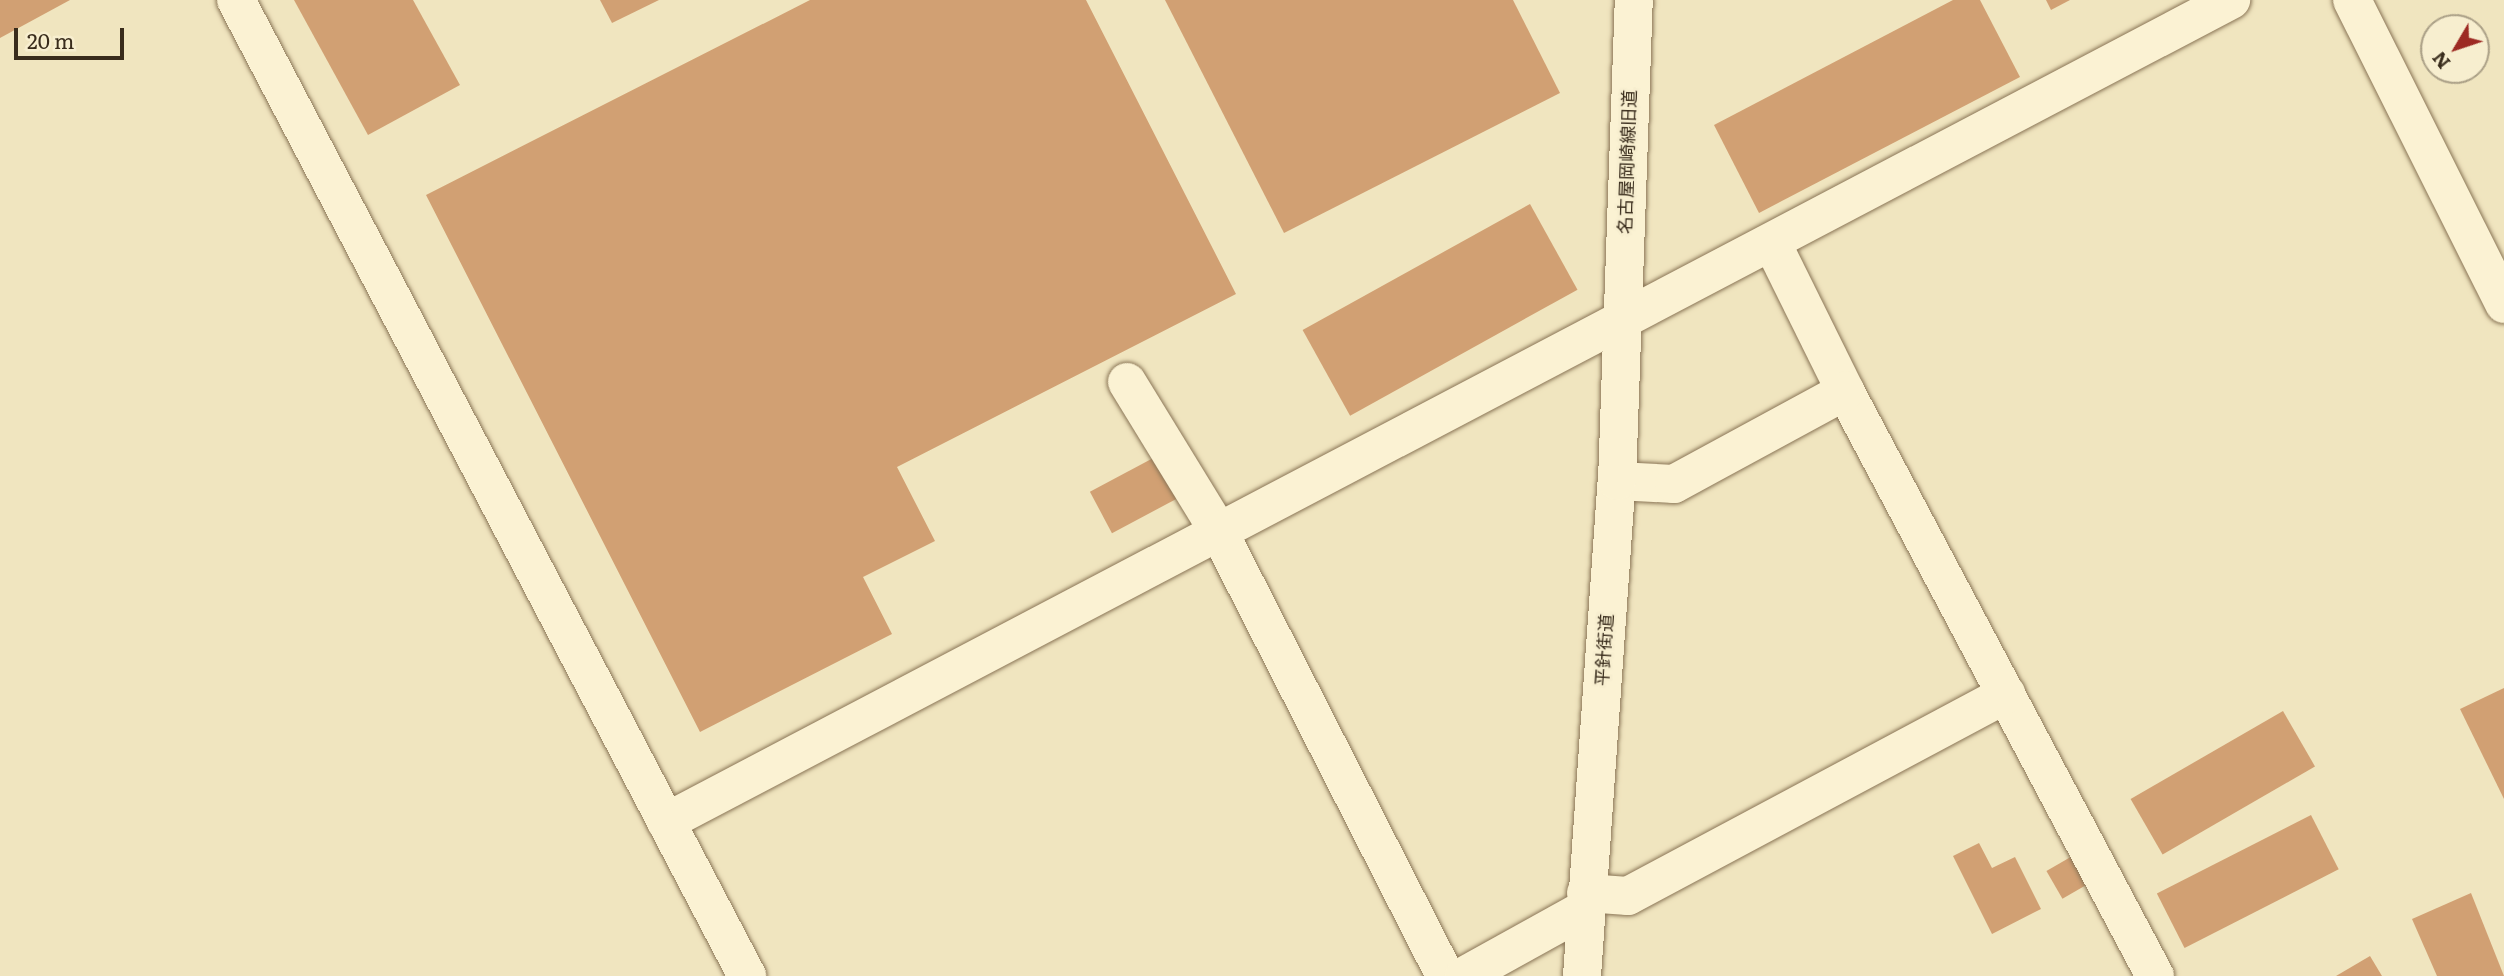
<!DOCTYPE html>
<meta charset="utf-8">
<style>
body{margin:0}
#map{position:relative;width:2504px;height:976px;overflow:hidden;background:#f0e5bf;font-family:Literata,"Noto Sans JP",serif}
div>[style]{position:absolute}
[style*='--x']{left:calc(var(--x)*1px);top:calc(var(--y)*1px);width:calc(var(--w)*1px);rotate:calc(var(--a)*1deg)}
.building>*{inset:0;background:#d1a073;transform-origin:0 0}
.roads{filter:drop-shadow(0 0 2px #8a7556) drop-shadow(0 0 2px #8a7556)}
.street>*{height:38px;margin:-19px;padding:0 19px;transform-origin:19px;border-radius:19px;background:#fbf2d3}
.secondary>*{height:38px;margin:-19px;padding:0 19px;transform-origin:19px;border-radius:19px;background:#fbf2d3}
span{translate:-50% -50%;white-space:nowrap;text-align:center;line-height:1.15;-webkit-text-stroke:5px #f7eecf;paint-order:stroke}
.street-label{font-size:18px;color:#392c1c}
.north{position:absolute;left:2420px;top:14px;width:70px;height:70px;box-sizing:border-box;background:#f7eecf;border:2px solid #aba087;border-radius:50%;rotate:231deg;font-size:19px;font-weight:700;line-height:28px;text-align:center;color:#392c1c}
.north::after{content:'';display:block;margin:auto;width:24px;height:32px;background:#9d2a23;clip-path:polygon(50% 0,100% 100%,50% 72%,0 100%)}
.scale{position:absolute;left:14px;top:28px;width:110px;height:32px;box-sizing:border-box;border:4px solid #392c1c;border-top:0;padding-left:9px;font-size:21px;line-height:24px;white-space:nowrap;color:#392c1c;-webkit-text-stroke:5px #f7eecf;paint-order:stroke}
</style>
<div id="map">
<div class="building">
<i style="clip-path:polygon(0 0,70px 0,0 38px)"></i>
<i style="clip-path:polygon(294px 0,413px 0,460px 85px,368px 135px)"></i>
<i style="clip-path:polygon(600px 0,659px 0,612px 23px)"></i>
<i style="clip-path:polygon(810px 0,1086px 0,1236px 294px,897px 467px,935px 541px,863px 577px,892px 634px,700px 732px,426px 195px)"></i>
<i style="clip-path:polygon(1165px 0,1513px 0,1560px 93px,1284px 233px)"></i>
<i style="clip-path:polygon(1953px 0,1980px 0,2020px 77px,1759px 213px,1714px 125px)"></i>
<i style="clip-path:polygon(2046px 0,2070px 0,2051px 10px)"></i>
<i style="left:1530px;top:204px;width:98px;height:260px;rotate:61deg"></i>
<i style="left:1157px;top:456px;width:47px;height:76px;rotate:62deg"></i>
<i style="clip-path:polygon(2504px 688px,2504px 799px,2460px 709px)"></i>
<i style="left:2283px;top:711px;width:64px;height:176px;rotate:60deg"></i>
<i style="left:2311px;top:815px;width:61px;height:173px;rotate:63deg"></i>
<i style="clip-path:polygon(1979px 843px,1992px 868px,2015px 857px,2041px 909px,1992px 934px,1953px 856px)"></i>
<i style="left:2088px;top:847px;width:32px;height:48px;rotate:60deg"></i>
<i style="clip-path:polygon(2471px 893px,2504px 976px,2437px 976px,2412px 919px)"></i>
<i style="clip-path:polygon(2370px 956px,2382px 976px,2336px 976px)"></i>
</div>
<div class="roads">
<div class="street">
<i style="--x:236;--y:0;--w:1102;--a:62.36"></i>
<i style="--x:2352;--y:0;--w:340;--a:63.4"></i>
<i style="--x:1772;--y:243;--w:165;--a:63.7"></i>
<i style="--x:1845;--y:391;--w:662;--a:62.08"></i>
<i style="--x:1127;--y:382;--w:176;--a:58.5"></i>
<i style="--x:1219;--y:532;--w:498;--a:63"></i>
<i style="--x:1617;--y:481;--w:57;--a:3"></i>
<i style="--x:1674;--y:484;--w:195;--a:-28.5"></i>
<i style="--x:666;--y:822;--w:1768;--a:-27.71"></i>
<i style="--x:1586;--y:893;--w:42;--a:4.1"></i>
<i style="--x:1628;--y:896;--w:429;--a:-28.1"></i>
<i style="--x:1464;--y:976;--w:138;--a:-29"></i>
</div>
<div class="secondary">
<i style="--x:1582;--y:976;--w:496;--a:-86"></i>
<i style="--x:1617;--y:481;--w:481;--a:-88"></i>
</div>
</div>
<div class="street-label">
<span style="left:1627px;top:162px;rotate:-88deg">名古屋岡崎線旧道</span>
<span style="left:1604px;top:650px;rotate:-86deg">平針街道</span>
</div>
<div class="north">N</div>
<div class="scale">20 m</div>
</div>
